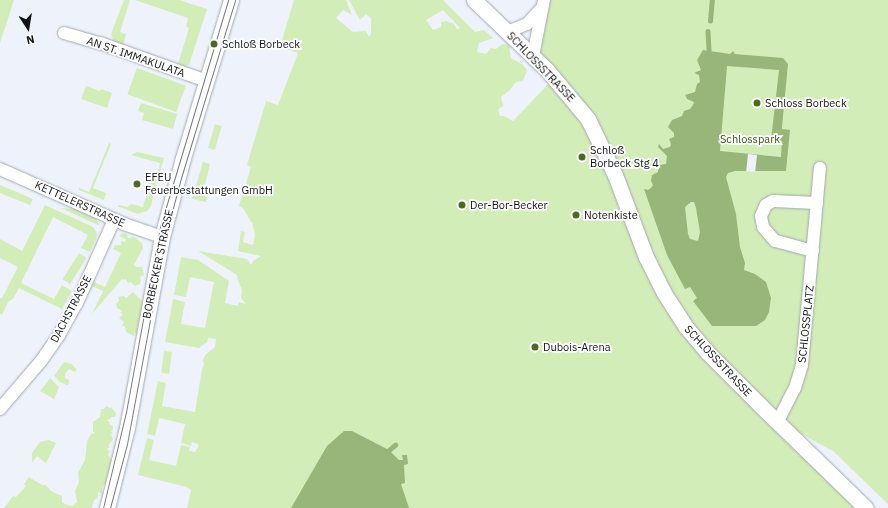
<!DOCTYPE html>
<meta charset="utf-8">
<style>
body{margin:0}
#map{position:relative;width:888px;height:508px;overflow:hidden;background:#eef3fb;font-family:"IBM Plex Sans",sans-serif}
div>[style]{position:absolute}
[style*='--x']{left:calc(var(--x)*1px);top:calc(var(--y)*1px);width:calc(var(--w)*1px);rotate:calc(var(--a)*1deg)}
.green>*{inset:0;background:#d2edb7;transform-origin:0 0}
.water>*{inset:0;background:#99b67a}
.pier>*{inset:0;background:#eef3fb;transform-origin:0 0}
.stream>*{height:4.5px;margin:-2.25px;padding:0 2.25px;transform-origin:2.25px;border-radius:2.25px;background:#99b67a}
.roads{filter:drop-shadow(0 0 1px #a3a8af) drop-shadow(0 0 1px #a3a8af)}
.minor>*{height:12px;margin:-6px;padding:0 6px;transform-origin:6px;border-radius:6px;background:#fff}
.tertiary>*{height:15px;margin:-7.5px;padding:0 7.5px;transform-origin:7.5px;border-radius:7.5px;background:#fff}
.tram>*{height:1px;margin:-0.5px;padding:0 0.5px;transform-origin:0.5px;border-radius:0.5px;background:#777a80}
.dots>*{width:11px;height:11px;translate:-50% -50%;box-sizing:border-box;border:2px solid #fff;border-radius:50%}
span{translate:-50% -50%;white-space:nowrap;text-align:center;line-height:1.15;-webkit-text-stroke:3.5px #fff;paint-order:stroke}
.poi-label{font-size:11px;color:#121417}
.left{translate:0 -50%;text-align:left}
.street-label{font-size:11px;color:#121417}
.park-label{font-size:11px;color:#35500f}
.north{position:absolute;left:8px;top:8px;width:40px;height:40px;-webkit-text-stroke:3px #fff;paint-order:stroke;rotate:168deg;font-size:11px;font-weight:700;line-height:16px;text-align:center;color:#121417}
.north::after{content:'';display:block;margin:auto;width:14px;height:18px;background:#121417;clip-path:polygon(50% 0,100% 100%,50% 72%,0 100%)}
</style>
<div id="map">
<div class="green">
<i style="clip-path:polygon(0 0,14px 0,0 43px)"></i>
<i style="clip-path:polygon(124px 0,130px 0,120px 32px,126px 34px,123px 46px,114px 42px,111px 34px)"></i>
<i style="clip-path:polygon(135px 0,179px 0,207px 9px,189px 65px,184px 66px,178px 64px,189px 28px,186px 26px,188px 18px)"></i>
<i style="clip-path:polygon(evenodd,294px 0,346px 0,352px 15px,343px 10px,336px 18px,353px 32px,366px 31px,369px 37px,371px 34px,371px 18px,366px 14px,360px 20px,349px 0,443px 0,475px 32px,484px 30px,493px 38px,479px 43px,477px 52px,486px 54px,491px 48px,496px 49px,502px 44px,509px 45px,511px 58px,522px 64px,527px 70px,523px 81px,516px 82px,510px 90px,501px 97px,503px 106px,498px 109px,500px 116px,504px 116px,513px 121px,554px 78px,533px 56px,545px 0,888px 0,888px 504px,833px 451px,801px 434px,799px 434px,864px 508px,187px 508px,191px 490px,187px 487px,138px 475px,147px 438px,154px 440px,149px 460px,176px 466px,181px 445px,190px 447px,189px 451px,195px 452px,198px 447px,198px 444px,192px 442px,191px 446px,181px 443px,185px 424px,159px 418px,155px 436px,147px 434px,158px 381px,166px 383px,162px 406px,195px 412px,202px 369px,204px 365px,203px 360px,205px 355px,215px 347px,216px 339px,208px 338px,207px 342px,199px 348px,165px 342px,173px 299px,185px 302px,181px 324px,205px 328px,214px 282px,190px 277px,186px 297px,174px 295px,181px 257px,198px 260px,229px 281px,225px 303px,238px 306px,239px 302px,246px 304px,241px 298px,242px 290px,238px 281px,237px 275px,198px 251px,247px 259px,251px 265px,253px 261px,261px 256px,238px 251px,241px 231px,245px 232px,243px 242px,253px 245px,255px 235px,252px 222px,251px 222px,243px 208px,239px 206px,251px 167px,247px 165px,266px 101px,278px 105px,298px 53px,284px 48px,285px 41px,282px 40px,294px 0,443px 10px,460px 28px,457px 29px,454px 24px,446px 21px,441px 22px,441px 27px,433px 30px,426px 20px,443px 10px)"></i>
<i style="left:137px;top:68px;width:52px;height:28px;rotate:20deg"></i>
<i style="clip-path:polygon(86px 86px,100px 91px,101px 89px,112px 93px,107px 108px,81px 99px)"></i>
<i style="clip-path:polygon(141px 103px,177px 114px,173px 129px,142px 120px,144px 113px,138px 111px)"></i>
<i style="left:215px;top:124px;width:7px;height:25px;rotate:16deg"></i>
<i style="clip-path:polygon(109px 143px,111px 144px,93px 188px,106px 193px,104px 200px,79px 190px,79px 188px,89px 192px)"></i>
<i style="clip-path:polygon(137px 152px,164px 158px,160px 172px,158px 172px,160px 163px,131px 155px)"></i>
<i style="clip-path:polygon(203px 162px,210px 164px,205px 185px,210px 186px,206px 202px,192px 199px)"></i>
<i style="clip-path:polygon(152px 177px,157px 178px,151px 206px,147px 211px,138px 214px,117px 206px,120px 205px,127px 207px,131px 204px,143px 207px)"></i>
<i style="clip-path:polygon(0 185px,33px 199px,30px 205px,0 193px)"></i>
<i style="clip-path:polygon(45px 205px,93px 227px,97px 233px,96px 239px,90px 252px,81px 248px,88px 235px,53px 217px,21px 283px,54px 299px,62px 285px,72px 291px,62px 309px,19px 288px,13px 299px,8px 302px,2px 315px,0 314px,0 298px,2px 298px,18px 267px,0 258px,0 239px,22px 251px)"></i>
<i style="clip-path:polygon(61px 208px,77px 209px,96px 219px,100px 226px)"></i>
<i style="clip-path:polygon(123px 233px,127px 234px,128px 238px,134px 237px,142px 243px,143px 248px,134px 265px,136px 267px,142px 267px,144px 275px,140px 277px,141px 281px,140px 284px,135px 286px,130px 282px,128px 283px,126px 279px,125px 280px,122px 279px,92px 314px,103px 291px,92px 286px,94px 282px,105px 287px,121px 253px,113px 249px,115px 245px,121px 245px,121px 241px,125px 242px,126px 239px,119px 236px)"></i>
<i style="left:79px;top:253px;width:9px;height:31px;rotate:32deg"></i>
<i style="clip-path:polygon(133px 292px,143px 302px,141px 318px,139px 319px,139px 330px,137px 330px,137px 334px,134px 333px,134px 336px,126px 332px,125px 326px,122px 326px,124px 322px,119px 318px,123px 314px,120px 312px,122px 311px,117px 308px,116px 304px,119px 301px,118px 297px,124px 296px,126px 298px)"></i>
<i style="left:164px;top:351px;width:8px;height:22px;rotate:7deg"></i>
<i style="clip-path:polygon(64px 362px,72px 364px,77px 370px,74px 372px,69px 369px,65px 374px,65px 378px,69px 380px,69px 384px,67px 385px,60px 382px,54px 376px)"></i>
<i style="clip-path:polygon(50px 378px,59px 387px,54px 399px,40px 391px)"></i>
<i style="clip-path:polygon(106px 406px,110px 408px,111px 407px,116px 413px,115px 417px,112px 417px,107px 421px,110px 422px,109px 424px,113px 426px,113px 429px,111px 431px,113px 434px,111px 434px,113px 440px,109px 444px,109px 448px,106px 449px,110px 451px,108px 455px,112px 461px,110px 463px,109px 482px,104px 484px,102px 488px,102px 494px,98px 492px,98px 498px,94px 500px,92px 508px,4px 508px,13px 496px,16px 497px,26px 486px,24px 484px,29px 477px,42px 485px,46px 485px,51px 491px,62px 496px,62px 502px,65px 504px,72px 506px,77px 502px,75px 491px,79px 482px,78px 473px,85px 460px,87px 441px,91px 434px,95px 433px,93px 431px,93px 422px,100px 417px,101px 409px,104px 409px)"></i>
<i style="clip-path:polygon(49px 440px,56px 443px,46px 463px,37px 456px,32px 463px,32px 453px,40px 442px)"></i>
</div>
<div class="water">
<i style="clip-path:polygon(evenodd,703px 50px,730px 54px,733px 51px,735px 54px,783px 58px,788px 64px,782px 127px,782px 129px,790px 130px,786px 171px,735px 171px,728px 173px,726px 177px,736px 214px,740px 247px,745px 263px,744px 270px,755px 274px,766px 282px,771px 298px,769px 312px,765px 320px,756px 326px,712px 326px,693px 301px,697px 298px,690px 287px,685px 289px,667px 255px,644px 189px,648px 190px,651px 188px,653px 185px,651px 181px,652px 175px,658px 172px,659px 165px,666px 164px,667px 156px,658px 147px,659px 144px,663px 149px,670px 147px,671px 144px,669px 139px,674px 137px,674px 133px,668px 127px,672px 120px,682px 116px,684px 111px,690px 109px,693px 105px,694px 102px,687px 99px,685px 95px,695px 92px,697px 84px,700px 82px,699px 75px,694px 73px,701px 70px,697px 60px,703px 50px,727px 66px,779px 70px,771px 140px,782px 141px,781px 157px,720px 151px,727px 66px,703px 50px,691px 202px,694px 202px,696px 208px,700px 232px,698px 241px,690px 239px,688px 234px,685px 207px,691px 202px)"></i>
<i style="clip-path:polygon(344px 431px,352px 431px,389px 450px,399px 460px,403px 460px,402px 455px,407px 455px,408px 464px,404px 465px,405px 483px,401px 484px,409px 508px,291px 508px,327px 446px)"></i>
</div>
<div class="pier">
<i style="left:748px;top:154px;width:9px;height:17px;rotate:6deg"></i>
</div>
<div class="stream">
<i style="--x:710;--y:21;--w:21;--a:-85"></i>
<i style="--x:708;--y:31;--w:21;--a:87"></i>
<i style="--x:389;--y:450;--w:8;--a:-40"></i>
</div>
<div class="roads">
<div class="minor">
<i style="--x:507;--y:32;--w:22;--a:-22"></i>
<i style="--x:527;--y:24;--w:22;--a:-47"></i>
<i style="--x:64;--y:33;--w:37;--a:16"></i>
<i style="--x:100;--y:43;--w:114;--a:19.6"></i>
<i style="--x:533;--y:56;--w:57;--a:-78.9"></i>
<i style="--x:0;--y:169;--w:136;--a:23.9"></i>
<i style="--x:124;--y:224;--w:40;--a:18.9"></i>
<i style="--x:813;--y:251;--w:39;--a:-165"></i>
<i style="--x:775;--y:241;--w:18;--a:-131"></i>
<i style="--x:763;--y:227;--w:11;--a:-100"></i>
<i style="--x:761;--y:216;--w:12;--a:-66"></i>
<i style="--x:766;--y:205;--w:8;--a:-30"></i>
<i style="--x:773;--y:201;--w:44;--a:2.6"></i>
<i style="--x:0;--y:409;--w:63;--a:-49.5"></i>
<i style="--x:41;--y:361;--w:32;--a:-55"></i>
<i style="--x:59;--y:335;--w:37;--a:-61"></i>
<i style="--x:77;--y:303;--w:91;--a:-66"></i>
<i style="--x:775;--y:421;--w:8;--a:-45"></i>
<i style="--x:781;--y:415;--w:30;--a:-63"></i>
<i style="--x:795;--y:388;--w:24;--a:-73"></i>
<i style="--x:802;--y:365;--w:198;--a:-84.8"></i>
</div>
<div class="tertiary">
<i style="--x:474;--y:0;--w:101;--a:43.8"></i>
<i style="--x:547;--y:70;--w:64;--a:50.1"></i>
<i style="--x:588;--y:119;--w:62;--a:64.3"></i>
<i style="--x:615;--y:175;--w:88;--a:69.3"></i>
<i style="--x:646;--y:257;--w:40;--a:63.4"></i>
<i style="--x:664;--y:293;--w:40;--a:57.1"></i>
<i style="--x:686;--y:327;--w:34;--a:50"></i>
<i style="--x:708;--y:353;--w:75;--a:45"></i>
<i style="--x:761;--y:406;--w:146;--a:44.2"></i>
<i style="--x:107;--y:508;--w:82;--a:-76"></i>
<i style="--x:127;--y:428;--w:194;--a:-79.6"></i>
<i style="--x:162;--y:237;--w:82;--a:-75.1"></i>
<i style="--x:183;--y:158;--w:165;--a:-73.1"></i>
</div>
</div>
<div class="tram">
<i style="--x:103;--y:508;--w:99;--a:-76.5"></i>
<i style="--x:126;--y:412;--w:188;--a:-79.6"></i>
<i style="--x:160;--y:227;--w:237;--a:-73.3"></i>
<i style="--x:110;--y:508;--w:66;--a:-75.1"></i>
<i style="--x:127;--y:444;--w:214;--a:-79.5"></i>
<i style="--x:166;--y:234;--w:58;--a:-75"></i>
<i style="--x:181;--y:178;--w:186;--a:-73.1"></i>
</div>
<div class="dots">
<i style="left:214px;top:44px;background:#4b6b21"></i>
<i style="left:757px;top:103px;background:#4b6b21"></i>
<i style="left:582px;top:157px;background:#4b6b21"></i>
<i style="left:137px;top:184px;background:#4b6b21"></i>
<i style="left:462px;top:205px;background:#4b6b21"></i>
<i style="left:576px;top:215px;background:#4b6b21"></i>
<i style="left:535px;top:347px;background:#4b6b21"></i>
</div>
<div class="poi-label">
<span class="left" style="left:222px;top:44px">Schloß Borbeck</span>
<span class="left" style="left:765px;top:103px">Schloss Borbeck</span>
<span class="left" style="left:590px;top:157px">Schloß<br>Borbeck Stg 4</span>
<span class="left" style="left:145px;top:184px">EFEU<br>Feuerbestattungen GmbH</span>
<span class="left" style="left:470px;top:205px">Der-Bor-Becker</span>
<span class="left" style="left:584px;top:215px">Notenkiste</span>
<span class="left" style="left:543px;top:347px">Dubois-Arena</span>
</div>
<div class="street-label">
<span style="left:136px;top:57px;rotate:19deg">AN ST. IMMAKULATA</span>
<span style="left:541px;top:67px;rotate:46deg">SCHLOSSSTRASSE</span>
<span style="left:80px;top:204px;rotate:24deg">KETTELERSTRASSE</span>
<span style="left:158px;top:264px;rotate:-78deg">BORBECKER STRASSE</span>
<span style="left:71px;top:309px;rotate:-62deg">DACHSTRASSE</span>
<span style="left:806px;top:324px;rotate:-84deg">SCHLOSSPLATZ</span>
<span style="left:718px;top:361px;rotate:47deg">SCHLOSSSTRASSE</span>
</div>
<div class="park-label">
<span style="left:750px;top:139px">Schlosspark</span>
</div>
<div class="north">N</div>
</div>
